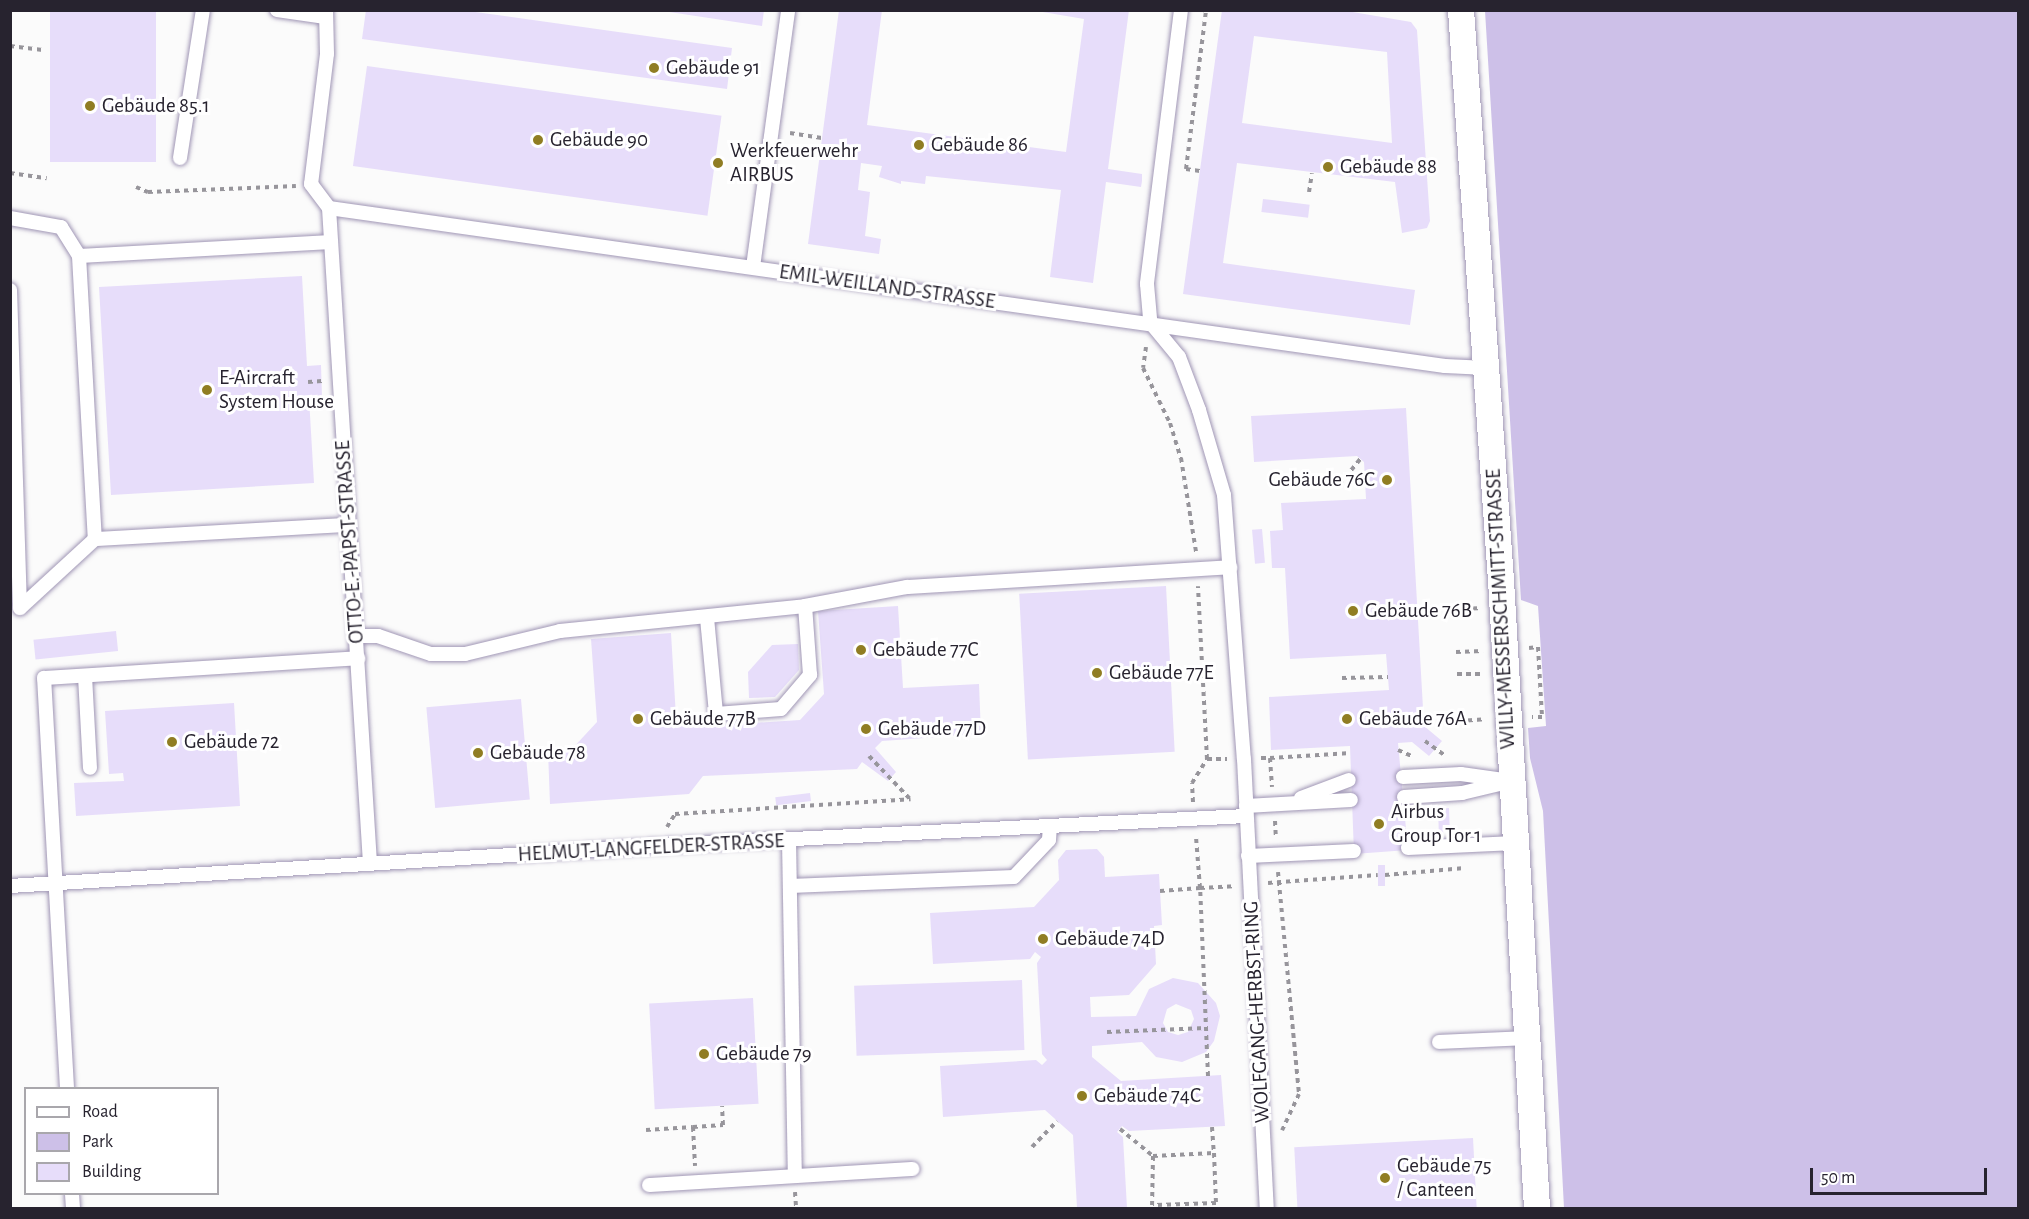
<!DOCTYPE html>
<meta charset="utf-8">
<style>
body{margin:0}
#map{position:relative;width:2029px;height:1219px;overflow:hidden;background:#fbfbfb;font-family:"Alegreya Sans",sans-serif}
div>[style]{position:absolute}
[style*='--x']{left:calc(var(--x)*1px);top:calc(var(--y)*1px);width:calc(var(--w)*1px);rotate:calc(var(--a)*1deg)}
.green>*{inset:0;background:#cdc0e8}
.building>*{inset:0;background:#e7ddfa;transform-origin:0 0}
.path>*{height:4px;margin-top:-2px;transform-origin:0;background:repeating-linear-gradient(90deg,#97959b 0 4.5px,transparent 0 9px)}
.roads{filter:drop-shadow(0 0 2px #a096b5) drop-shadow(0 0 2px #a096b5)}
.lane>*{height:14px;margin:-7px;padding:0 7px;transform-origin:7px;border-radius:7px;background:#fff}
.street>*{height:26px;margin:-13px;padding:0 13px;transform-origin:13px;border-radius:13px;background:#fff}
.dots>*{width:16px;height:16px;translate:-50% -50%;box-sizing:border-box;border:3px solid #fff;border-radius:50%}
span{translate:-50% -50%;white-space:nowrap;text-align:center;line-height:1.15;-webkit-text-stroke:6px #fff;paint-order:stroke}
.poi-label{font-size:21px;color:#27232f}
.left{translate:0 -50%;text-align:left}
.right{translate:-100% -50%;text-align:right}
.street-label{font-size:21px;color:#27232f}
.frame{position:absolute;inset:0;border:12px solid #27232f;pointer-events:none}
.legend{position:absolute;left:24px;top:1087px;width:195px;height:108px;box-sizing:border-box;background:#fff;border:2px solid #a9a7ac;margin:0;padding:8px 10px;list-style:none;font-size:18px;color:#27232f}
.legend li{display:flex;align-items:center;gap:12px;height:30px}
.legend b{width:30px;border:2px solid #a9a7ac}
.scale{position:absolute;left:1810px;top:1168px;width:177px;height:27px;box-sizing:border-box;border:3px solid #27232f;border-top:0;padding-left:8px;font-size:18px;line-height:21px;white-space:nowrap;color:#27232f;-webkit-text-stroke:4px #fff;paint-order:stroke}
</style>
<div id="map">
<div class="green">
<i style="clip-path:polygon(1485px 11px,2018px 11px,2018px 1208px,1564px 1208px,1543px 811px,1530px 758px,1528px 728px,1546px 726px,1538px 606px,1521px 600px)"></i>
</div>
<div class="building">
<i style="left:50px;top:10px;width:106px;height:152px"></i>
<i style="clip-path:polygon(366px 10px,461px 10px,732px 48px,727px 89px,362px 39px)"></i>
<i style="clip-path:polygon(656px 10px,764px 10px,762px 26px)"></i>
<i style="clip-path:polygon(839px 10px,882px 10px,867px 125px,1066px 152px,1084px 19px,1031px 10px,1129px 10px,1108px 169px,1142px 174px,1142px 181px,1141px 187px,1106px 182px,1093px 283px,1050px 277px,1061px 190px,926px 176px,925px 184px,901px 181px,901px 184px,879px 177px,882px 166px,861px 163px,858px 190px,870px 192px,865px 236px,881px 239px,879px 254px,808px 244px)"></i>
<i style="clip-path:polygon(evenodd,1222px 10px,1341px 10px,1411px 22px,1417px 30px,1430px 221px,1427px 228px,1402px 233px,1395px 182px,1237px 163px,1223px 263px,1415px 290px,1410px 325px,1183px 294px,1222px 10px,1254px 36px,1387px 52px,1392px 143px,1242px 123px,1254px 36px)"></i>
<i style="left:367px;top:66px;width:358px;height:101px;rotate:8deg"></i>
<i style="left:1263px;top:199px;width:47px;height:13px;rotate:7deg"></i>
<i style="clip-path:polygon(302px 276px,307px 366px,321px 365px,322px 397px,309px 398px,314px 483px,111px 495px,99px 287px)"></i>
<i style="clip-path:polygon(1406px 408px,1424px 726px,1442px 741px,1429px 756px,1412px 742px,1398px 743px,1408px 850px,1354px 854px,1350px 746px,1271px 750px,1269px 697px,1389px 690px,1386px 654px,1290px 659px,1285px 568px,1272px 568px,1270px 531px,1283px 530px,1281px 503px,1366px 499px,1364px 462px,1357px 456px,1254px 462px,1251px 416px)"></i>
<i style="left:1262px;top:529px;width:34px;height:10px;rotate:85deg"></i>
<i style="left:1166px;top:586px;width:166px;height:147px;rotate:87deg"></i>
<i style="clip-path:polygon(898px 606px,903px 688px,979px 684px,981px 734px,882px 741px,875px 748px,896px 772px,888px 781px,862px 762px,857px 769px,703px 776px,689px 794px,550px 804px,548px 751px,571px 750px,597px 722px,591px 639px,671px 633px,676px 717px,690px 727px,800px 720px,824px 694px,818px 611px)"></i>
<i style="left:116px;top:631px;width:20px;height:83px;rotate:84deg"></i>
<i style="clip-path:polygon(798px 644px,799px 670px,775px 697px,749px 698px,748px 672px,772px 645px)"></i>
<i style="left:521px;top:699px;width:101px;height:95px;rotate:85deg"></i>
<i style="clip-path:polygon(234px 703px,240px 806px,76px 816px,74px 783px,124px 781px,123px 773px,109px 774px,105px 711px)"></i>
<i style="left:810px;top:793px;width:8px;height:35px;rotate:83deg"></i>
<i style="left:1449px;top:808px;width:24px;height:11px;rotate:88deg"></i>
<i style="clip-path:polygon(evenodd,1097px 849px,1104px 857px,1105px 877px,1159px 874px,1162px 925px,1154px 926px,1156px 964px,1129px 995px,1090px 997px,1091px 1017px,1136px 1016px,1149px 989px,1173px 978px,1198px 983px,1216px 1003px,1220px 1016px,1214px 1041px,1206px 1052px,1182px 1062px,1156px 1057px,1142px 1042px,1092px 1046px,1092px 1057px,1121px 1081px,1221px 1075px,1225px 1126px,1129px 1131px,1122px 1126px,1117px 1132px,1123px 1137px,1127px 1208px,1077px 1208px,1073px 1135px,1045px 1110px,943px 1117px,940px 1066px,1036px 1060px,1042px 1065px,1047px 1060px,1042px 1054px,1037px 963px,1041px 957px,1035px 952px,1030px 959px,933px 964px,930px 913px,1034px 907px,1059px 880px,1058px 860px,1066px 850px,1097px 849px,1176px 1004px,1191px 1010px,1194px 1019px,1188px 1032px,1178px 1035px,1168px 1032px,1163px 1023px,1167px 1009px,1176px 1004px)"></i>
<i style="left:1378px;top:865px;width:7px;height:21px"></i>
<i style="left:1022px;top:980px;width:70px;height:168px;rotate:88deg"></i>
<i style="left:753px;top:998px;width:106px;height:104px;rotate:87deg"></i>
<i style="left:1473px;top:1138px;width:70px;height:179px;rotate:87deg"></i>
</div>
<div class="path">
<i style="--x:10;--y:46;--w:35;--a:7"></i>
<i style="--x:790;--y:133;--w:32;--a:9"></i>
<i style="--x:1186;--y:169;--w:160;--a:-82.8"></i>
<i style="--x:1186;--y:169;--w:14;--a:8"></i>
<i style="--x:10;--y:173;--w:37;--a:8"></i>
<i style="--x:136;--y:187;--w:13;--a:23"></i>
<i style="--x:148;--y:192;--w:148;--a:-2.3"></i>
<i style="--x:1309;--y:192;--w:19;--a:-81"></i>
<i style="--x:1146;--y:347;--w:21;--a:98"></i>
<i style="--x:1143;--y:368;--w:61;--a:63.9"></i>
<i style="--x:1170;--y:423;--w:37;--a:73"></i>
<i style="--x:1181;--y:458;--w:95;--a:80.9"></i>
<i style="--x:308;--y:382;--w:14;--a:-4"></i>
<i style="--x:1340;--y:484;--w:32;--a:-51"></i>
<i style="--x:1455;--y:609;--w:23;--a:-2"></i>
<i style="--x:1529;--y:648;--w:9;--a:-6"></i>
<i style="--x:1538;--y:647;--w:70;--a:86.7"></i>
<i style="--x:1542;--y:717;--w:10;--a:180"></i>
<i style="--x:1456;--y:652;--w:27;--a:-2"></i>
<i style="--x:1457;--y:674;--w:27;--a:0"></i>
<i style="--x:1342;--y:678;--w:46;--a:-1.2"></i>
<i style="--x:1459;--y:721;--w:26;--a:-4"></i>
<i style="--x:1425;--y:741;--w:24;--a:36"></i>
<i style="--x:1398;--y:750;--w:17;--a:24"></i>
<i style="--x:869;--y:756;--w:59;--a:46.4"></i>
<i style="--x:1261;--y:758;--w:9;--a:0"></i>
<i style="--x:1270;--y:758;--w:29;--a:86"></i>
<i style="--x:1270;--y:758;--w:81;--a:-3.5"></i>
<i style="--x:1207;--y:759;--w:20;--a:0"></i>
<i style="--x:1193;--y:802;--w:19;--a:-93"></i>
<i style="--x:1192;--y:783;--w:28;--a:-58"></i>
<i style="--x:1207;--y:759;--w:173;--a:-93"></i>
<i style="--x:1275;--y:821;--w:17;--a:87"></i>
<i style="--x:667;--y:827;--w:15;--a:-58"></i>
<i style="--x:675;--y:814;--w:236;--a:-3.6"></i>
<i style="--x:1278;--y:872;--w:223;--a:84.6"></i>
<i style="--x:1299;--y:1094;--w:40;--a:115"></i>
<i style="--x:1385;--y:875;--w:80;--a:-5"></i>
<i style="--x:1268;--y:883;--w:110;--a:-4.2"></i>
<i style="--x:1160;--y:891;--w:40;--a:-4.3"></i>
<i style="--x:1200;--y:888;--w:51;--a:-94.5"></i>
<i style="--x:1107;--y:1032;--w:99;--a:-2.3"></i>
<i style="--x:1208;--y:1076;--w:188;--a:-92.4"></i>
<i style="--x:1200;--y:888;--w:34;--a:-3"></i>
<i style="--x:693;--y:1127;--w:30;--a:-4"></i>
<i style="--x:723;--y:1125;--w:19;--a:-93"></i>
<i style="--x:1212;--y:1127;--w:26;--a:86"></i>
<i style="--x:1120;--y:1129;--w:43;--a:39.3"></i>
<i style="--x:1153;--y:1156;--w:52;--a:91.1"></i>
<i style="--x:646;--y:1130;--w:47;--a:-3.7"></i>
<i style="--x:693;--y:1127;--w:39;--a:87"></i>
<i style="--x:1032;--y:1147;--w:36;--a:-46"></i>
<i style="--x:1153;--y:1156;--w:61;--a:-2.8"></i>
<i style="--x:1214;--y:1153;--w:50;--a:87.7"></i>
<i style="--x:1216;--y:1203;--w:61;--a:178.1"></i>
<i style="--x:795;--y:1192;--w:16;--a:86"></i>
</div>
<div class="roads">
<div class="lane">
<i style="--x:277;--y:10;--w:49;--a:8.3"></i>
<i style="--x:326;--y:10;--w:44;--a:88.7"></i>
<i style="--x:327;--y:54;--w:131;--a:97"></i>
<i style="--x:311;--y:184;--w:30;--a:53"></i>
<i style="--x:329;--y:208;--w:657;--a:86.42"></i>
<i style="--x:1181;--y:10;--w:276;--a:97.1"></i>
<i style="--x:1147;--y:284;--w:38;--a:85"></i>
<i style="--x:1150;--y:322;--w:45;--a:50.4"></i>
<i style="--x:1179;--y:357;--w:57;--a:69.3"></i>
<i style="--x:1199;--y:410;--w:89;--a:73.6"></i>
<i style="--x:1224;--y:495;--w:265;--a:85.7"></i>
<i style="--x:1244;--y:759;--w:450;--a:87.1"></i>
<i style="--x:180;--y:158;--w:150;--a:-81.2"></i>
<i style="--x:329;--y:208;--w:1127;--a:8.06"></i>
<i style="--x:1445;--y:366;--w:42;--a:2.7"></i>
<i style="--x:10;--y:218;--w:52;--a:10"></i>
<i style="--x:61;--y:227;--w:34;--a:58"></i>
<i style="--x:331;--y:242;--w:252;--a:176.8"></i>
<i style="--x:79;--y:256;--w:283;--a:86.8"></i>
<i style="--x:95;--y:539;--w:252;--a:-3.2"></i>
<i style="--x:753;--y:267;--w:259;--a:-82.2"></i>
<i style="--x:10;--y:290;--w:318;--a:88.2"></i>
<i style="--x:20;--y:608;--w:102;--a:-42.6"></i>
<i style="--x:707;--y:618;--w:96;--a:84.6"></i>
<i style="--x:716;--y:714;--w:65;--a:-4.4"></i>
<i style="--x:781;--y:709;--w:45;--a:-49.5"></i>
<i style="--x:810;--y:675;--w:69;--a:-94.1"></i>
<i style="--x:357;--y:636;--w:21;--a:0"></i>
<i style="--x:378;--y:636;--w:56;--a:18.8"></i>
<i style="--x:431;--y:654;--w:34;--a:0"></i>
<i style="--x:465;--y:654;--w:98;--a:-13.6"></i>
<i style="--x:560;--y:631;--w:246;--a:-5.8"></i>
<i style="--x:805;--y:606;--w:104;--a:-10.6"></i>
<i style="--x:907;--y:587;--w:324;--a:-3.5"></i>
<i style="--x:85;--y:676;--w:92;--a:86.9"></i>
<i style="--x:1403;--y:777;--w:58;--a:-3"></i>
<i style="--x:1461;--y:774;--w:50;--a:8"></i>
<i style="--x:1404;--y:797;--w:58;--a:-3.9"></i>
<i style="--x:1462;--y:793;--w:43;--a:-13.4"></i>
<i style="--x:1301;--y:798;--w:51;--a:-20.6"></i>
<i style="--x:1246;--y:806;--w:105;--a:-3.3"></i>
<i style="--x:789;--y:840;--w:336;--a:89"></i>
<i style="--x:1408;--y:848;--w:107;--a:-2.7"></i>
<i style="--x:1248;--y:856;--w:106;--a:-2.7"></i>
<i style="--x:10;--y:886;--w:647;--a:-3.54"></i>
<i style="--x:656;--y:846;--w:591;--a:-2.91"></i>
<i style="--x:790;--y:886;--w:224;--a:-2.3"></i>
<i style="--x:1014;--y:877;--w:51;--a:-46.6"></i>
<i style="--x:1049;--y:840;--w:14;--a:-86"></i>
<i style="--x:1439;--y:1042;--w:88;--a:-2.6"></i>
<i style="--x:67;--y:1088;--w:411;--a:-93.2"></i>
<i style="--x:44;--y:678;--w:315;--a:-3.6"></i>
<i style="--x:649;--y:1185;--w:264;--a:-3.5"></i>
<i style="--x:72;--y:1194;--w:14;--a:86"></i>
</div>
<div class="street">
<i style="--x:1461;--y:10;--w:571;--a:85.99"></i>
<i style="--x:1501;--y:580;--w:629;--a:86.72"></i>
</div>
</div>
<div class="dots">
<i style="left:654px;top:68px;background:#907d23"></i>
<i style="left:90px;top:106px;background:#907d23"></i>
<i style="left:538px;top:140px;background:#907d23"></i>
<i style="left:919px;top:145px;background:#907d23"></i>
<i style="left:718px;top:163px;background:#907d23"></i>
<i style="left:1328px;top:167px;background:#907d23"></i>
<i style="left:207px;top:390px;background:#907d23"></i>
<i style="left:1387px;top:480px;background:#907d23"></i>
<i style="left:1353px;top:611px;background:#907d23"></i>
<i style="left:861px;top:650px;background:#907d23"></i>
<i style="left:1097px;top:673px;background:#907d23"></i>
<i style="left:638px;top:719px;background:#907d23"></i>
<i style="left:1347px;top:719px;background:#907d23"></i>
<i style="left:866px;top:729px;background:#907d23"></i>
<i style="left:172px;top:742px;background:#907d23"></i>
<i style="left:478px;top:753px;background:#907d23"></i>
<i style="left:1379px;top:824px;background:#907d23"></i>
<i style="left:1043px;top:939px;background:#907d23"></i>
<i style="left:704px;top:1054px;background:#907d23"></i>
<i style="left:1082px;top:1096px;background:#907d23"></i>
<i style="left:1385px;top:1178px;background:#907d23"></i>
</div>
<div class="poi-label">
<span class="left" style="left:666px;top:68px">Gebäude 91</span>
<span class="left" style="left:102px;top:106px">Gebäude 85.1</span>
<span class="left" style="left:550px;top:140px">Gebäude 90</span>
<span class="left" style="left:931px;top:145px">Gebäude 86</span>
<span class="left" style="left:730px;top:163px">Werkfeuerwehr<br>AIRBUS</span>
<span class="left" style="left:1340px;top:167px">Gebäude 88</span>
<span class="left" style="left:219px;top:390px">E-Aircraft<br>System House</span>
<span class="right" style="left:1375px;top:480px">Gebäude 76C</span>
<span class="left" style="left:1365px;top:611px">Gebäude 76B</span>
<span class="left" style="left:873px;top:650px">Gebäude 77C</span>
<span class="left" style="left:1109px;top:673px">Gebäude 77E</span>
<span class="left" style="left:650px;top:719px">Gebäude 77B</span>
<span class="left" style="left:1359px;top:719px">Gebäude 76A</span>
<span class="left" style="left:878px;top:729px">Gebäude 77D</span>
<span class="left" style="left:184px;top:742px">Gebäude 72</span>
<span class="left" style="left:490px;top:753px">Gebäude 78</span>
<span class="left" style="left:1391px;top:824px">Airbus<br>Group Tor 1</span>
<span class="left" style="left:1055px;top:939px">Gebäude 74D</span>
<span class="left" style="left:716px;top:1054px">Gebäude 79</span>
<span class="left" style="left:1094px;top:1096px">Gebäude 74C</span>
<span class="left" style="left:1397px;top:1178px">Gebäude 75<br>/ Canteen</span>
</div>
<div class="street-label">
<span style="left:887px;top:287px;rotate:8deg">EMIL-WEILLAND-STRASSE</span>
<span style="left:350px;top:542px;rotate:-94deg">OTTO-E.-PAPST-STRASSE</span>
<span style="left:1501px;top:609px;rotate:-93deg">WILLY-MESSERSCHMITT-STRASSE</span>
<span style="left:651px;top:848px;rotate:-3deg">HELMUT-LANGFELDER-STRASSE</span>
<span style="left:1257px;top:1012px;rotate:-93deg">WOLFGANG-HERBST-RING</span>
</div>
<div class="frame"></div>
<ul class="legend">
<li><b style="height:8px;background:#fff"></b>Road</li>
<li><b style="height:16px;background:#cdc0e8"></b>Park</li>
<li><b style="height:16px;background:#e7ddfa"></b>Building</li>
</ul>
<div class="scale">50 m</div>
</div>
